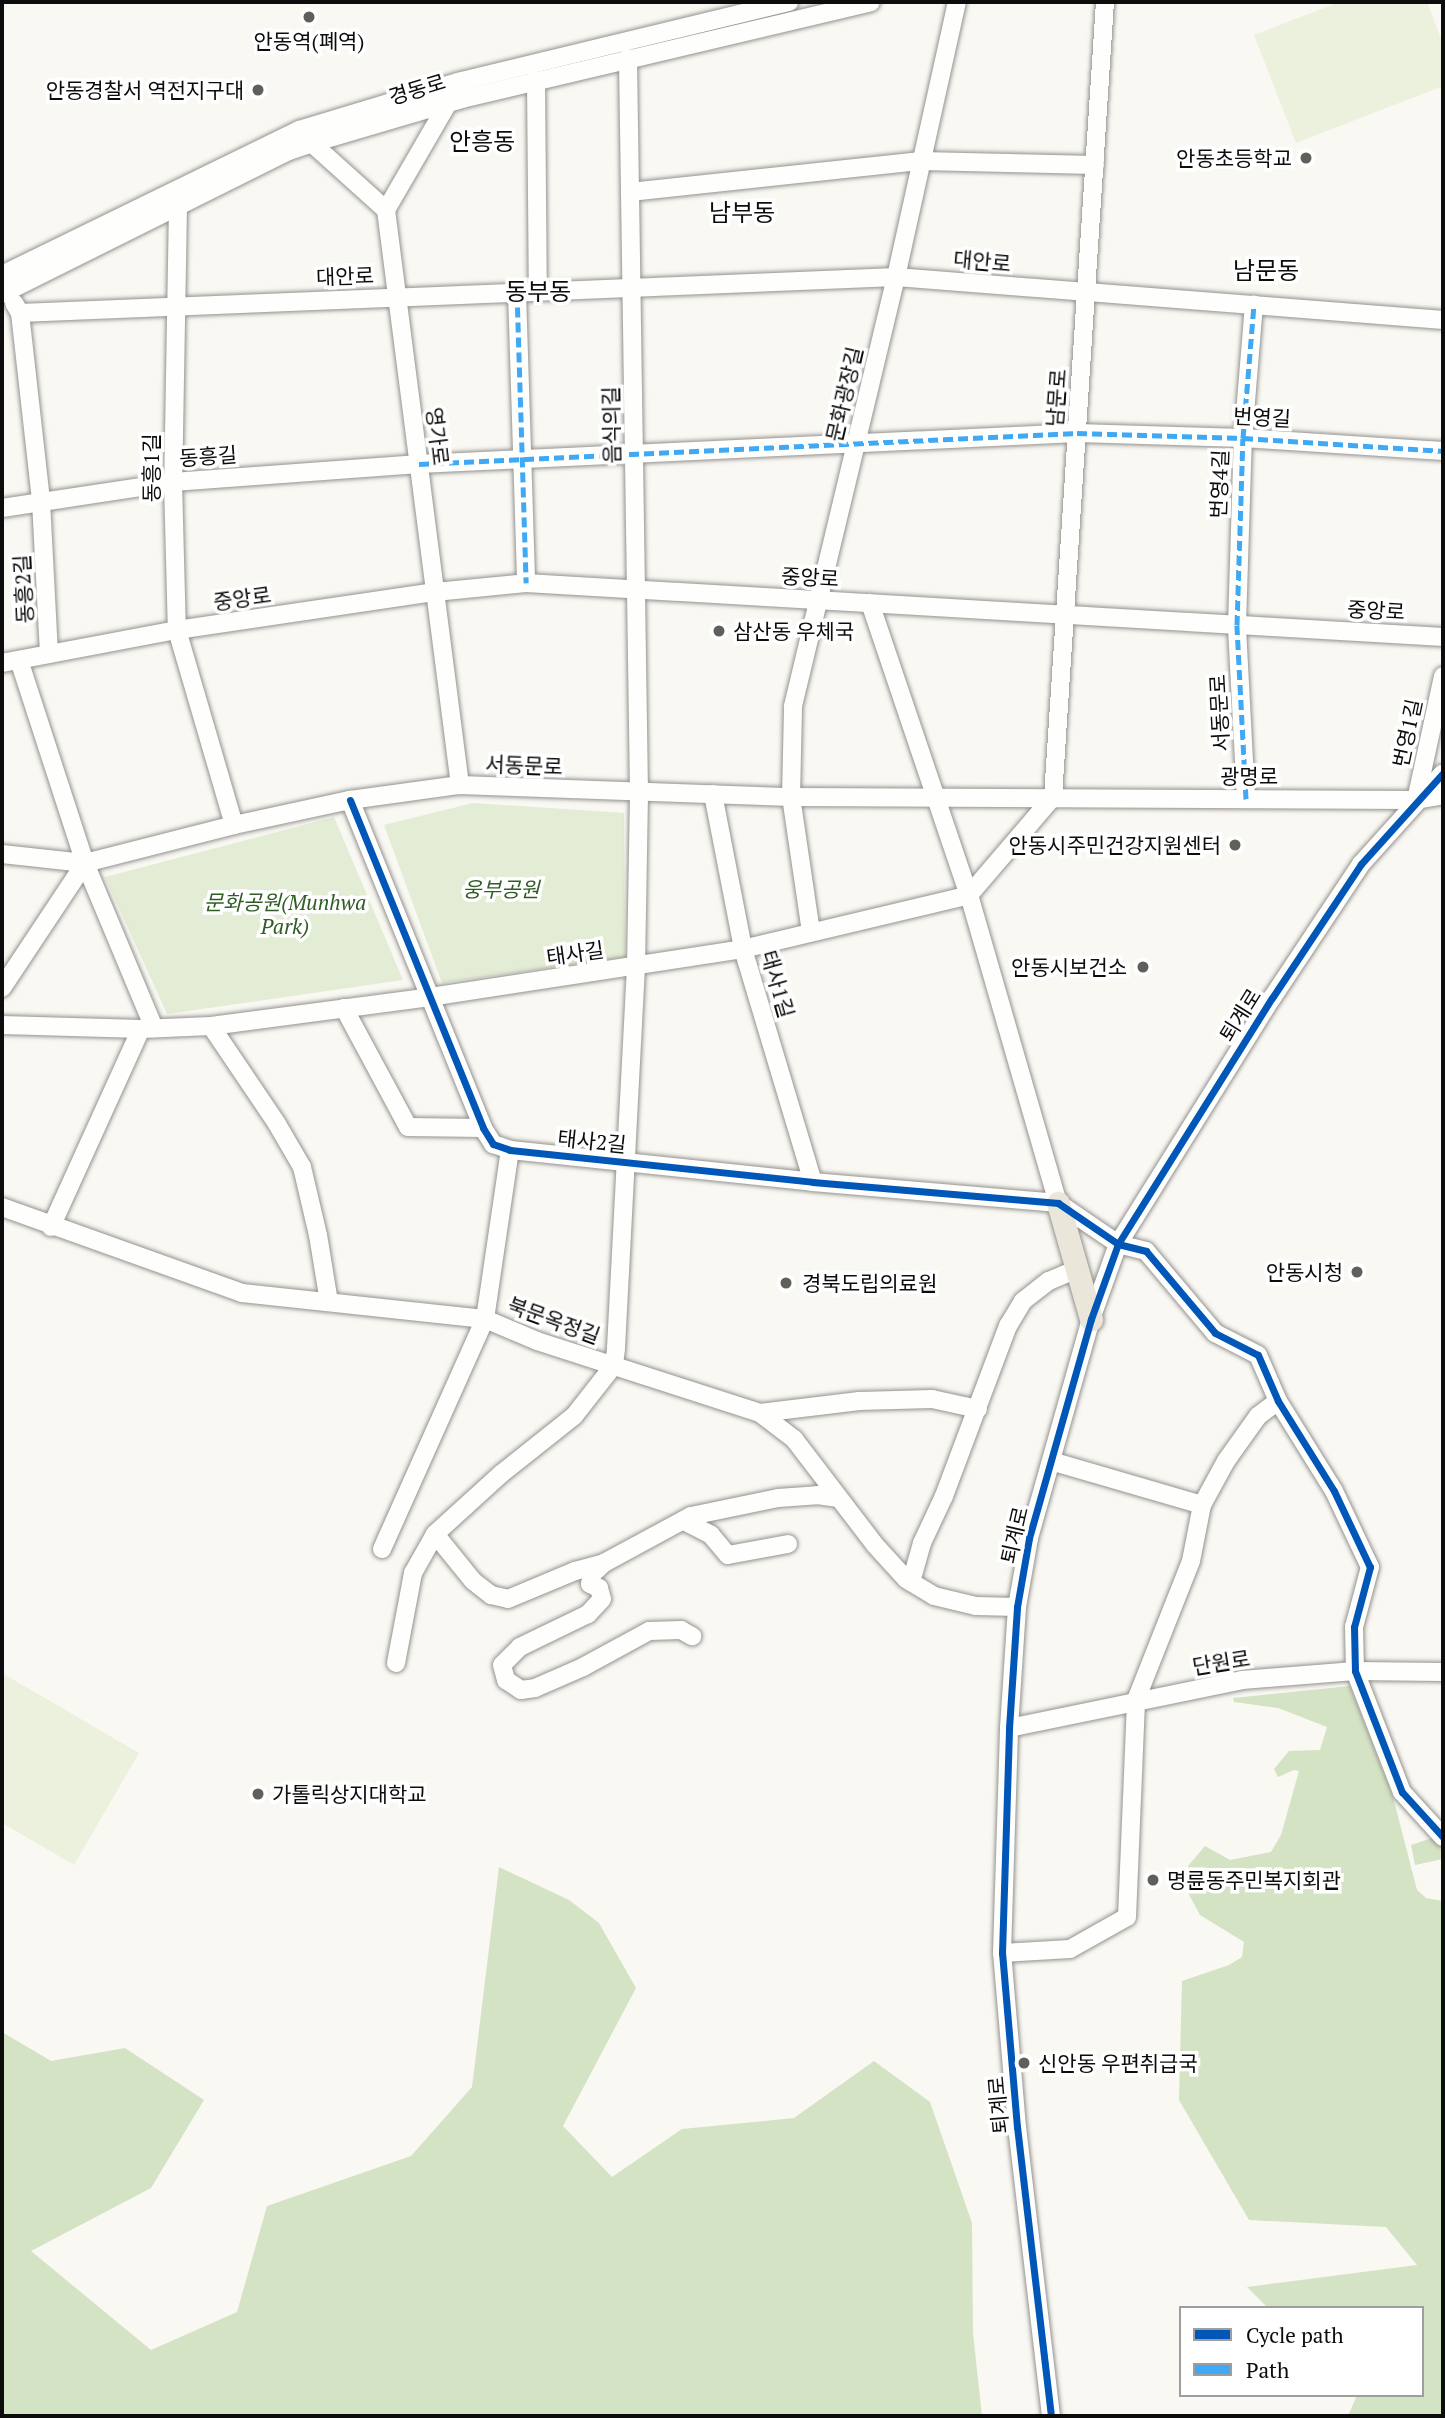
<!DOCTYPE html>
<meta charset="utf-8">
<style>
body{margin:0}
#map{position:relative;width:1445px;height:2418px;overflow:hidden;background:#faf8f2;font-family:"PT Serif","Noto Sans KR",serif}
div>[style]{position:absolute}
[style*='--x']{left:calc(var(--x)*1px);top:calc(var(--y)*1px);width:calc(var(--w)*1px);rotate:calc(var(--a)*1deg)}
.green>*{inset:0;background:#e3ecd4}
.forest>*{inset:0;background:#d4e3c3}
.pitch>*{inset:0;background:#ecf1dd}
.roads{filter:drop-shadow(0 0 2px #939290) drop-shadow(0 0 2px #939290)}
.minor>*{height:18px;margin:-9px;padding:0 9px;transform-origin:9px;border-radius:9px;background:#fefefd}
.major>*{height:23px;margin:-11.5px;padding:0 11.5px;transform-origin:11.5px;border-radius:11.5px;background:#eae6da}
.quiet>*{height:5px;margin-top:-2.5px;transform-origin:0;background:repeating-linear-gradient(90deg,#3fa9f5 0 10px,transparent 0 15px)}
.cycleway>*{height:7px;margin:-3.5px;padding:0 3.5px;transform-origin:3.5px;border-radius:3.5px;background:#0057b8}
.dots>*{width:19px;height:19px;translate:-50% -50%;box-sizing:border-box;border:4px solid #fff;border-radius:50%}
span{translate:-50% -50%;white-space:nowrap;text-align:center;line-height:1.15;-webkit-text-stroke:7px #fff;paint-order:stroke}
.poi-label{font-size:21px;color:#0c0c0c}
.right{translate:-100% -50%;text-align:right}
.left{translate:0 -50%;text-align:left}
.street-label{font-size:21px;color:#0c0c0c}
.park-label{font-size:21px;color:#305c25;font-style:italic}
.quarter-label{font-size:24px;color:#0c0c0c}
.frame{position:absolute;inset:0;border:4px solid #0c0c0c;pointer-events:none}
.legend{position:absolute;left:1179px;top:2306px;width:245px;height:91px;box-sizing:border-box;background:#fff;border:2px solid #9e9e9e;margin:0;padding:9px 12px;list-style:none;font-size:21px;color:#0c0c0c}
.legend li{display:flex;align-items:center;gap:14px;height:35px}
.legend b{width:35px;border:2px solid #9e9e9e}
</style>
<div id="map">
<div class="green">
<i style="clip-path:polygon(473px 803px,624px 813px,625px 957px,442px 983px,384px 825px)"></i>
<i style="clip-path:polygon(334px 817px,403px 980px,167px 1014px,105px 877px)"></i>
</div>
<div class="forest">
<i style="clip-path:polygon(1350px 1686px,1393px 1797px,1417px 1890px,1426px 1898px,1443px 1901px,1443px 2416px,1348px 2416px,1357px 2395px,1422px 2395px,1422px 2308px,1268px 2308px,1247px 2287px,1417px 2265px,1386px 2227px,1249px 2220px,1179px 2100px,1182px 1981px,1229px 1965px,1242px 1957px,1244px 1942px,1200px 1915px,1186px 1889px,1188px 1866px,1205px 1846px,1230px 1860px,1271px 1852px,1281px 1835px,1299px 1771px,1294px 1770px,1278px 1777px,1274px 1769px,1289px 1751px,1320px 1750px,1327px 1727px,1278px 1708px,1234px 1702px,1233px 1698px)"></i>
<i style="clip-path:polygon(1435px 1837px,1443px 1844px,1443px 1859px,1415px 1865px,1411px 1845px)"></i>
<i style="clip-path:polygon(499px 1867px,569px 1900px,599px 1923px,636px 1988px,563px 2126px,612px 2177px,682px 2129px,794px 2118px,874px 2061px,930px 2102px,972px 2223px,973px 2333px,982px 2416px,2px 2416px,2px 2032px,51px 2061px,125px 2048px,204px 2100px,151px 2188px,31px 2251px,151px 2350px,237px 2312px,267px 2206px,411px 2156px,472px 2087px)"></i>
</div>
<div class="pitch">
<i style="clip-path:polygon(1340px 2px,1427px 2px,1443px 44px,1443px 86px,1296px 143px,1254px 35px)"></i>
<i style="clip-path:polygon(2px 1673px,139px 1753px,74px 1865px,2px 1823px)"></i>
</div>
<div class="roads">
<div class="minor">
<i style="--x:536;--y:80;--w:212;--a:89.5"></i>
<i style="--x:305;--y:137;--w:109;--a:42"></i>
<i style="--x:386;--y:210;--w:580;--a:82.67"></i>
<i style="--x:630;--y:192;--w:293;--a:-6.1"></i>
<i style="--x:921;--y:161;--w:174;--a:1.3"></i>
<i style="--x:178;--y:206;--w:276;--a:91"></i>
<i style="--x:173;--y:482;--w:148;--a:88.5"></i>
<i style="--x:177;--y:630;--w:203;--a:73.7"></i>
<i style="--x:386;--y:210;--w:124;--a:-59.9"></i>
<i style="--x:2;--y:275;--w:331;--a:-26"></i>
<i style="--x:299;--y:130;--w:166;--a:-16.8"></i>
<i style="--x:458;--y:82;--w:341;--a:-13.6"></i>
<i style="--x:517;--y:292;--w:291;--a:88.2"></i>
<i style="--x:2;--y:294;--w:321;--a:-26.5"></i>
<i style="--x:289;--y:151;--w:21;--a:-19"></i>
<i style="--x:309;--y:144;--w:159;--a:-16.4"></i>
<i style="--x:462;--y:99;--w:420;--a:-13.3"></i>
<i style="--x:14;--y:303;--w:12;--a:59"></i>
<i style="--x:20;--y:313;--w:189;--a:83.6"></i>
<i style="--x:41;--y:501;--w:153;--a:87"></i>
<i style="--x:20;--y:313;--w:877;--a:-2.35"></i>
<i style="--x:896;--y:277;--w:549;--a:4.49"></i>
<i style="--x:2;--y:508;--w:173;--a:-8.6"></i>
<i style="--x:173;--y:482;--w:247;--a:-4.2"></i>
<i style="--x:419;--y:464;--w:659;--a:-2.7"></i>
<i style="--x:1077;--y:433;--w:166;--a:1.7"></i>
<i style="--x:1243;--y:438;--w:200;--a:3.7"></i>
<i style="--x:870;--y:603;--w:308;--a:71.3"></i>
<i style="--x:969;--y:895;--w:321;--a:73.9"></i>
<i style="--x:19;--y:660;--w:213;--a:72"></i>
<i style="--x:85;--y:863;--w:179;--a:67.3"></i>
<i style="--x:2;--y:663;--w:178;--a:-10.7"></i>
<i style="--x:177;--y:630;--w:261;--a:-8.4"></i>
<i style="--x:435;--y:592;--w:91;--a:-5.6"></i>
<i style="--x:526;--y:583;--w:919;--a:3.37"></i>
<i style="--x:713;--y:794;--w:158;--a:79"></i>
<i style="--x:743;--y:949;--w:243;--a:73.3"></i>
<i style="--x:1053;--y:797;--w:797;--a:-86.26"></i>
<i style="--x:1246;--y:799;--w:174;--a:-93"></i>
<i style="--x:1237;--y:625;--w:187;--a:-88.2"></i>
<i style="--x:1243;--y:438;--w:134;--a:-85.3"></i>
<i style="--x:350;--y:800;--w:354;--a:67.9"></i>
<i style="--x:483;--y:1128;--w:19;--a:58"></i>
<i style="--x:493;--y:1144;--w:18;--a:19"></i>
<i style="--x:510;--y:1150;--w:305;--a:6"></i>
<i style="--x:813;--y:1182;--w:246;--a:4.9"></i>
<i style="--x:1058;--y:1203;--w:73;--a:34.3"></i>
<i style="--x:1118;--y:1244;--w:29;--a:14"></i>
<i style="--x:1146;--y:1251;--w:107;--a:49.9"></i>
<i style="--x:1215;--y:1333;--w:48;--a:27.1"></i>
<i style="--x:1258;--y:1355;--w:50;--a:66.5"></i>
<i style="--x:1278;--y:1401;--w:106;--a:58.1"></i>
<i style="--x:1334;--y:1491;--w:84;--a:64.7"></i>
<i style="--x:1370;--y:1567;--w:62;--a:104.9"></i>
<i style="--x:1354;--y:1627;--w:44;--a:88.7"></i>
<i style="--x:1355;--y:1671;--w:130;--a:68.8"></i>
<i style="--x:1402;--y:1792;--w:61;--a:47.7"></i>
<i style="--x:1416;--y:800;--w:127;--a:-77.7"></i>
<i style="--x:2;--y:854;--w:83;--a:6.2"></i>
<i style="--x:85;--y:863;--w:154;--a:-14.3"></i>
<i style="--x:234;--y:825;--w:119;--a:-12.2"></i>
<i style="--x:350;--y:800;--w:111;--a:-7.8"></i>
<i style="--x:460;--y:785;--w:331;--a:2.1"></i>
<i style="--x:791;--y:797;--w:625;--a:0.28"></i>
<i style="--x:1416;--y:800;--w:27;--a:-10"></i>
<i style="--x:969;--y:895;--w:129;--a:-49.4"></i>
<i style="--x:811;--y:932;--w:136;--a:-98.4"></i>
<i style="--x:791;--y:797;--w:91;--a:-88.7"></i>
<i style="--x:793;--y:706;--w:441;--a:-76.5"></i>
<i style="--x:896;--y:277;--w:282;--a:-77.5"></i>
<i style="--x:2;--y:988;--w:150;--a:-56.4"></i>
<i style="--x:344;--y:1008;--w:135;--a:61.7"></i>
<i style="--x:408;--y:1127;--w:75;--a:0.8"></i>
<i style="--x:2;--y:1025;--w:139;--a:1.6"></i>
<i style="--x:141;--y:1029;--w:70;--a:-2.5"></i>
<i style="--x:211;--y:1026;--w:221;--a:-7.5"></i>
<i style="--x:430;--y:997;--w:317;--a:-8.7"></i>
<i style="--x:743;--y:949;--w:232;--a:-13.4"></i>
<i style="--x:211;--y:1026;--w:118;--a:56"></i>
<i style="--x:277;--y:1124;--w:50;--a:59.8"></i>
<i style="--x:302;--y:1167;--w:70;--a:76.8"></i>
<i style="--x:318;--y:1235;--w:68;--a:80.7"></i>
<i style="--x:2;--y:1207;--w:255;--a:19.7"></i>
<i style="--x:242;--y:1293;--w:244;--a:6.1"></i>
<i style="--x:485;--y:1319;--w:56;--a:22.9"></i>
<i style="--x:537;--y:1341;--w:234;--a:17.9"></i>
<i style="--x:760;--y:1413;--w:43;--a:37.4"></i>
<i style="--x:794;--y:1439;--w:133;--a:52.6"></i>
<i style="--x:875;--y:1545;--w:46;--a:47.6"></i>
<i style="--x:906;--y:1579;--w:33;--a:31"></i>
<i style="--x:934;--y:1596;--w:43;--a:13.4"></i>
<i style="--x:976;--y:1606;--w:41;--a:1.4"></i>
<i style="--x:51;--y:1227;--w:217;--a:-65.6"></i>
<i style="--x:760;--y:1413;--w:100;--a:-6.9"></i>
<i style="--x:859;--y:1401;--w:73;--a:-1.6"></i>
<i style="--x:932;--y:1399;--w:47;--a:12.3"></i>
<i style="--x:1051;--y:1461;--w:157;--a:16.2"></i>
<i style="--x:684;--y:1521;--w:30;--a:27"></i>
<i style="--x:711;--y:1535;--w:26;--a:50"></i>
<i style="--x:728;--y:1555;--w:61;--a:-10.4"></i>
<i style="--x:435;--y:1534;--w:60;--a:51"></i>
<i style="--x:473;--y:1581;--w:23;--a:38"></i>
<i style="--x:491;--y:1595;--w:17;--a:13"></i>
<i style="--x:508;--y:1599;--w:73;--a:-22.7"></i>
<i style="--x:575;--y:1571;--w:30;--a:-15"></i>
<i style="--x:604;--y:1563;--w:99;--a:-28.4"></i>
<i style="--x:691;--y:1516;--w:89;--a:-11.7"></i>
<i style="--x:778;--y:1498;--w:39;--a:-4"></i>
<i style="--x:817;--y:1495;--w:22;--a:8"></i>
<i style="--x:382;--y:1549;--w:252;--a:-65.9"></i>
<i style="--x:485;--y:1319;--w:171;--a:-81.6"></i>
<i style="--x:604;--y:1563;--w:16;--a:137"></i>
<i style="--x:592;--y:1574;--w:10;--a:101"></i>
<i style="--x:590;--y:1584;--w:10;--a:24"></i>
<i style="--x:599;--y:1588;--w:11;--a:75"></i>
<i style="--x:602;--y:1599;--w:21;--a:133"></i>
<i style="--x:588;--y:1614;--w:76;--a:154.1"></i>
<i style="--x:520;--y:1647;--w:25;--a:135"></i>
<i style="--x:502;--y:1665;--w:16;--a:75"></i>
<i style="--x:506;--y:1680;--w:18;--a:34"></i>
<i style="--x:521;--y:1690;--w:14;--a:-8"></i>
<i style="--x:535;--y:1688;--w:52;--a:-23.6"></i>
<i style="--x:583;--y:1667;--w:75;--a:-28.6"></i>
<i style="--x:649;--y:1631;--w:32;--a:-2"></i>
<i style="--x:681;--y:1630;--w:13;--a:29"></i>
<i style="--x:911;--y:1582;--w:41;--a:-74.2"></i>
<i style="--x:922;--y:1543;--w:52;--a:-64.9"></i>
<i style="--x:944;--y:1496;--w:182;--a:-69.4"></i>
<i style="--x:1008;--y:1326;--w:29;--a:-59"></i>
<i style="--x:1023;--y:1301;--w:33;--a:-38"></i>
<i style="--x:1049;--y:1281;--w:30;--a:-23"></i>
<i style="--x:396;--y:1663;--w:92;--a:-79.3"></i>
<i style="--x:413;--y:1573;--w:45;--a:-60.6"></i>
<i style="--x:435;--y:1534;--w:89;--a:-42.3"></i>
<i style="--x:501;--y:1474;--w:93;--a:-38.5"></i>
<i style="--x:574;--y:1416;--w:65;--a:-51.9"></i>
<i style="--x:614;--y:1365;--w:17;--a:-83"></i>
<i style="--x:616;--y:1348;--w:382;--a:-87"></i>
<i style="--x:636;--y:967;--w:175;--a:-89"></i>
<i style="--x:639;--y:792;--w:734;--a:-90.86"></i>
<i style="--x:1009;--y:1728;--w:238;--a:-11.6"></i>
<i style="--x:1242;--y:1680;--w:113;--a:-4.6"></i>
<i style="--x:1355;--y:1671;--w:88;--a:0.7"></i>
<i style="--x:1002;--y:1953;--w:68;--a:-3.4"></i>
<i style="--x:1070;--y:1949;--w:65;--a:-29.3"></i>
<i style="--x:1127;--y:1917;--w:217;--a:-87.6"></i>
<i style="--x:1136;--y:1700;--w:149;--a:-68.4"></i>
<i style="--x:1191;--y:1561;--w:57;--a:-78.9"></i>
<i style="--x:1202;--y:1505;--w:50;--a:-61.4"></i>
<i style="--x:1226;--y:1461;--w:55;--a:-54.6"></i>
<i style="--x:1258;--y:1416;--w:25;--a:-37"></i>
<i style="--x:1051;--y:2416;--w:291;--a:-96.7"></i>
<i style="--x:1017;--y:2127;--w:175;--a:-94.9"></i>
<i style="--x:1002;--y:1953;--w:225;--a:-88.2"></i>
<i style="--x:1009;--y:1728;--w:121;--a:-86.2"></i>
<i style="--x:1017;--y:1607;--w:70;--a:-80.1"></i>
<i style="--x:1029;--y:1538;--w:228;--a:-74.2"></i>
<i style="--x:1091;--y:1319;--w:80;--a:-70.2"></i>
<i style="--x:1118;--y:1244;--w:290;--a:-58"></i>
<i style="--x:1272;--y:998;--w:161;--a:-56.4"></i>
<i style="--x:1361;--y:864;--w:122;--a:-48"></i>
</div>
<div class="major">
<i style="--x:1058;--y:1203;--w:121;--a:74.1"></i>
</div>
</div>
<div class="quiet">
<i style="--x:517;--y:292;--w:291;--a:88.2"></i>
<i style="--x:419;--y:464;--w:659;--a:-2.7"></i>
<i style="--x:1077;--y:433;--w:166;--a:1.7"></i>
<i style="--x:1243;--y:438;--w:200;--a:3.7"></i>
<i style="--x:1246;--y:799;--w:174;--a:-93"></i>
<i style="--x:1237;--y:625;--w:187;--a:-88.2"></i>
<i style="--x:1243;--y:438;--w:134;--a:-85.3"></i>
</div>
<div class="cycleway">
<i style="--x:350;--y:800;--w:354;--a:67.9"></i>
<i style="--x:483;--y:1128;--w:19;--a:58"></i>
<i style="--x:493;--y:1144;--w:18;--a:19"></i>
<i style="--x:510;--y:1150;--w:305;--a:6"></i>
<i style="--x:813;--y:1182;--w:246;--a:4.9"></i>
<i style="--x:1058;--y:1203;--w:73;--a:34.3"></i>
<i style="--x:1118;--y:1244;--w:29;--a:14"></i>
<i style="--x:1146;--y:1251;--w:107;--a:49.9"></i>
<i style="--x:1215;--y:1333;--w:48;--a:27.1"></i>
<i style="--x:1258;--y:1355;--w:50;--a:66.5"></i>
<i style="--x:1278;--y:1401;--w:106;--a:58.1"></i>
<i style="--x:1334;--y:1491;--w:84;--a:64.7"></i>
<i style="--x:1370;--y:1567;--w:62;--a:104.9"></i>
<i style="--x:1354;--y:1627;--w:44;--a:88.7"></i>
<i style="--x:1355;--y:1671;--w:130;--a:68.8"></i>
<i style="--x:1402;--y:1792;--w:61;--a:47.7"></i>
<i style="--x:1051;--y:2416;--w:291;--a:-96.7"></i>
<i style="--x:1017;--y:2127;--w:175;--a:-94.9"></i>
<i style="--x:1002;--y:1953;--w:225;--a:-88.2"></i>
<i style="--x:1009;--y:1728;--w:121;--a:-86.2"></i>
<i style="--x:1017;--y:1607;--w:70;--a:-80.1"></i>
<i style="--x:1029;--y:1538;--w:228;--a:-74.2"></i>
<i style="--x:1091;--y:1319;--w:80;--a:-70.2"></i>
<i style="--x:1118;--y:1244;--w:290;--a:-58"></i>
<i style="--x:1272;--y:998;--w:161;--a:-56.4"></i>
<i style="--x:1361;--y:864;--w:122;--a:-48"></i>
</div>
<div class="dots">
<i style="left:309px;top:17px;background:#5f5f5c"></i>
<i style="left:258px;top:90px;background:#5f5f5c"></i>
<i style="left:1306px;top:158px;background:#5f5f5c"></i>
<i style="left:719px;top:631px;background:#5f5f5c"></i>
<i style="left:1235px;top:845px;background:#5f5f5c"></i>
<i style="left:1143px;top:967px;background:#5f5f5c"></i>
<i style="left:1357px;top:1272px;background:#5f5f5c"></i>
<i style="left:786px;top:1283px;background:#5f5f5c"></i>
<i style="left:258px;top:1794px;background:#5f5f5c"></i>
<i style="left:1153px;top:1880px;background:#5f5f5c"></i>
<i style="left:1024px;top:2063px;background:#5f5f5c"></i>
</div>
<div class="poi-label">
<span style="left:309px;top:41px">안동역(폐역)</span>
<span class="right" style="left:244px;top:90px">안동경찰서 역전지구대</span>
<span class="right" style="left:1292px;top:158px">안동초등학교</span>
<span class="left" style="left:733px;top:631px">삼산동 우체국</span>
<span class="right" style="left:1221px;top:845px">안동시주민건강지원센터</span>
<span class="right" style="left:1127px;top:967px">안동시보건소</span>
<span class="right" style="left:1343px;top:1272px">안동시청</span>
<span class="left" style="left:802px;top:1283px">경북도립의료원</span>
<span class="left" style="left:272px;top:1794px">가톨릭상지대학교</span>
<span class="left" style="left:1167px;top:1880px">명륜동주민복지회관</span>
<span class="left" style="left:1038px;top:2063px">신안동 우편취급국</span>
</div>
<div class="street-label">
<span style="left:417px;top:89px;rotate:-17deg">경동로</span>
<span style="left:982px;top:261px;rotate:5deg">대안로</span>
<span style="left:345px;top:276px;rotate:-2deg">대안로</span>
<span style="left:844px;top:394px;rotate:-77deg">문화광장길</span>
<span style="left:1056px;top:398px;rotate:-86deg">남문로</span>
<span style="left:1262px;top:417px;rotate:3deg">번영길</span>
<span style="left:611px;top:425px;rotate:-91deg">음식의길</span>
<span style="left:438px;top:436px;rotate:83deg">영가로</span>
<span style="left:208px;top:456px;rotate:-4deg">동흥길</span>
<span style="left:151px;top:468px;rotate:-90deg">동흥1길</span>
<span style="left:1219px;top:484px;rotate:-88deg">번영4길</span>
<span style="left:810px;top:577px;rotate:3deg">중앙로</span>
<span style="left:23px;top:589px;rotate:-93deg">동흥2길</span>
<span style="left:242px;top:598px;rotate:-8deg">중앙로</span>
<span style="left:1376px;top:610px;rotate:3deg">중앙로</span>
<span style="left:1219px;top:713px;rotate:-93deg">서동문로</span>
<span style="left:1407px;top:733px;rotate:-78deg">번영1길</span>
<span style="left:524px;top:765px;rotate:2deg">서동문로</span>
<span style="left:1249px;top:776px">광명로</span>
<span style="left:575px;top:953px;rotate:-8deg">태사길</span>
<span style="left:778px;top:984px;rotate:74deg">태사1길</span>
<span style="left:1240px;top:1015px;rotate:-58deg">퇴계로</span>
<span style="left:592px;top:1141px;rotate:6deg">태사2길</span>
<span style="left:554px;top:1320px;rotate:20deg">북문옥정길</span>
<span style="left:1014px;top:1535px;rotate:-77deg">퇴계로</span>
<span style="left:1221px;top:1662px;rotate:-9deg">단원로</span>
<span style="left:998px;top:2105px;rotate:-95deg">퇴계로</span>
</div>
<div class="park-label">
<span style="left:501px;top:889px">웅부공원</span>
<span style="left:285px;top:914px">문화공원(Munhwa<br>Park)</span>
</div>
<div class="quarter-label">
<span style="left:482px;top:142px">안흥동</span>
<span style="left:742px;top:213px">남부동</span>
<span style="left:1266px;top:271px">남문동</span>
<span style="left:538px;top:292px">동부동</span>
</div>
<div class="frame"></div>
<ul class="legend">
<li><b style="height:9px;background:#0057b8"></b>Cycle path</li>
<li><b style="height:9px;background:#3fa9f5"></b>Path</li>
</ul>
</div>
